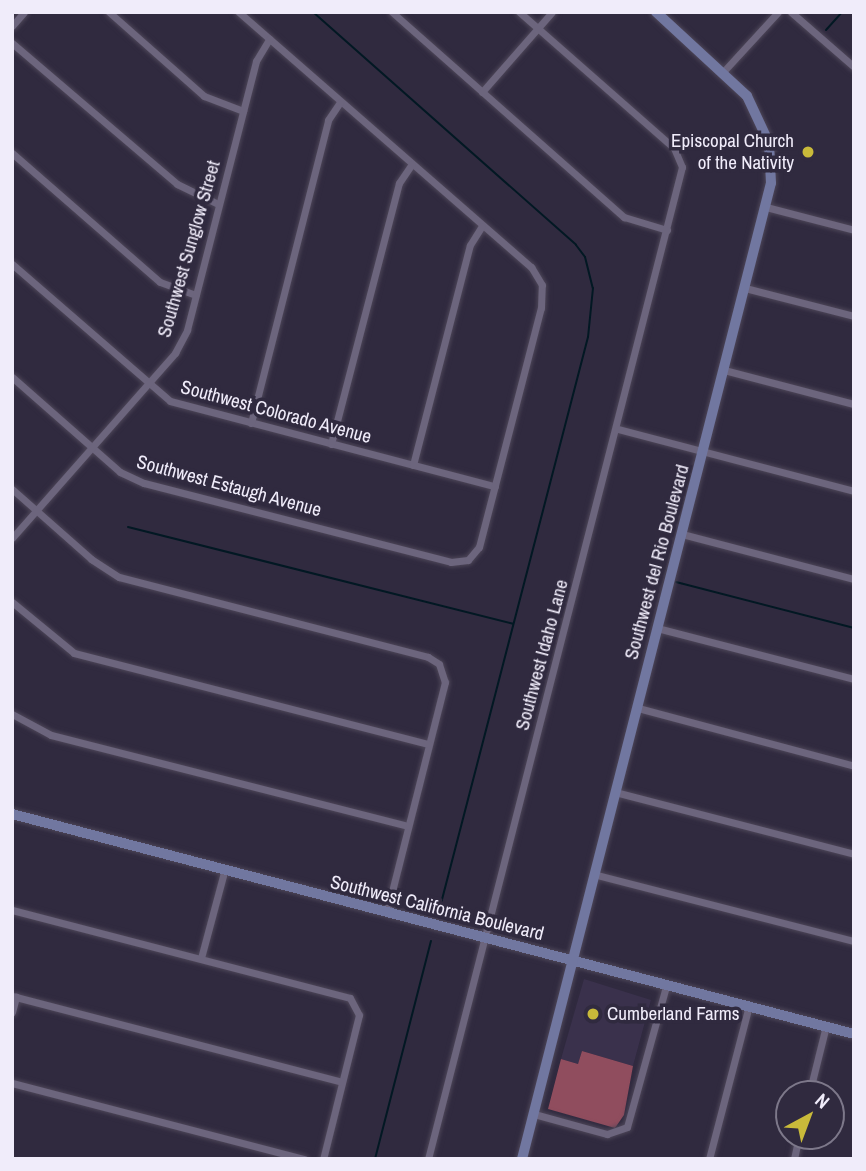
<!DOCTYPE html>
<style>
body{margin:0}
#map{position:relative;width:866px;height:1171px;overflow:hidden;background:#302a3f;font-family:"Archivo Narrow",sans-serif}
div>[style]{position:absolute}
[style*='--x']{left:calc(var(--x)*1px);top:calc(var(--y)*1px);width:calc(var(--w)*1px);rotate:calc(var(--a)*1deg)}
.built>*{inset:0;background:#3a314c}
.forest>*{inset:0;background:#904d5e}
.stream>*{height:2px;margin:-1px;padding:0 1px;transform-origin:1px;border-radius:1px;background:#021823}
.roads{filter:drop-shadow(0 0 2px #4d4658) drop-shadow(0 0 2px #4d4658)}
.street>*{height:7px;margin:-3.5px;padding:0 3.5px;transform-origin:3.5px;border-radius:3.5px;background:#6c657d}
.secondary>*{height:10px;margin:-5px;padding:0 5px;transform-origin:5px;border-radius:5px;background:#7177a0}
.dots>*{width:19px;height:19px;translate:-50% -50%;box-sizing:border-box;border:4px solid #302a3f;border-radius:50%}
span{translate:-50% -50%;white-space:nowrap;text-align:center;line-height:1.15;-webkit-text-stroke:7px #302a3f;paint-order:stroke}
.poi-label{font-size:19px;color:#f0ecfa}
.right{translate:-100% -50%;text-align:right}
.left{translate:0 -50%;text-align:left}
.street-label{font-size:19px;color:#f0ecfa}
.frame{position:absolute;inset:0;border:14px solid #f0ecfa;pointer-events:none}
.north{position:absolute;left:775px;top:1080px;width:70px;height:70px;box-sizing:border-box;background:#302a3f;border:2px solid #7d788a;border-radius:50%;rotate:41deg;font-size:19px;font-weight:700;line-height:28px;text-align:center;color:#f0ecfa}
.north::after{content:'';display:block;margin:auto;width:24px;height:32px;background:#c9ba3a;clip-path:polygon(50% 0,100% 100%,50% 72%,0 100%)}
</style>
<div id="map">
<div class="built">
<i style="clip-path:polygon(584px 979px,651px 1000px,633px 1066px,582px 1051px,578px 1064px,561px 1059px)"></i>
</div>
<div class="forest">
<i style="clip-path:polygon(582px 1051px,633px 1066px,624px 1115px,615px 1128px,548px 1109px,561px 1059px,578px 1064px)"></i>
</div>
<div class="stream">
<i style="--x:313;--y:12;--w:351;--a:41.5"></i>
<i style="--x:576;--y:245;--w:15;--a:53"></i>
<i style="--x:585;--y:257;--w:32;--a:76"></i>
<i style="--x:593;--y:288;--w:49;--a:95.8"></i>
<i style="--x:588;--y:337;--w:593;--a:104.55"></i>
<i style="--x:826;--y:30;--w:24;--a:-48"></i>
<i style="--x:128;--y:527;--w:397;--a:14.1"></i>
<i style="--x:676;--y:582;--w:184;--a:14.5"></i>
<i style="--x:375;--y:1159;--w:225;--a:-75.6"></i>
</div>
<div class="roads">
<div class="street">
<i style="--x:109;--y:12;--w:127;--a:41.5"></i>
<i style="--x:204;--y:96;--w:42;--a:21"></i>
<i style="--x:392;--y:12;--w:310;--a:41.5"></i>
<i style="--x:624;--y:217;--w:45;--a:16.8"></i>
<i style="--x:791;--y:12;--w:84;--a:41.1"></i>
<i style="--x:12;--y:26;--w:18;--a:-49"></i>
<i style="--x:12;--y:43;--w:217;--a:40.5"></i>
<i style="--x:177;--y:184;--w:46;--a:26"></i>
<i style="--x:723;--y:72;--w:81;--a:-47.5"></i>
<i style="--x:482;--y:92;--w:106;--a:-48.8"></i>
<i style="--x:12;--y:153;--w:196;--a:41.1"></i>
<i style="--x:160;--y:282;--w:38;--a:20"></i>
<i style="--x:766;--y:207;--w:91;--a:14.6"></i>
<i style="--x:12;--y:264;--w:209;--a:40.9"></i>
<i style="--x:170;--y:401;--w:336;--a:14.7"></i>
<i style="--x:745;--y:288;--w:113;--a:14.4"></i>
<i style="--x:724;--y:370;--w:134;--a:14.7"></i>
<i style="--x:12;--y:377;--w:144;--a:41.3"></i>
<i style="--x:120;--y:472;--w:26;--a:25"></i>
<i style="--x:144;--y:483;--w:317;--a:14.4"></i>
<i style="--x:451;--y:562;--w:17;--a:-7"></i>
<i style="--x:468;--y:560;--w:17;--a:-50"></i>
<i style="--x:479;--y:547;--w:247;--a:-75.5"></i>
<i style="--x:541;--y:308;--w:23;--a:-88"></i>
<i style="--x:542;--y:285;--w:21;--a:-121"></i>
<i style="--x:531;--y:267;--w:388;--a:-138.9"></i>
<i style="--x:251;--y:423;--w:313;--a:-75.7"></i>
<i style="--x:328;--y:120;--w:22;--a:-56"></i>
<i style="--x:618;--y:429;--w:244;--a:14.7"></i>
<i style="--x:331;--y:444;--w:270;--a:-75.4"></i>
<i style="--x:399;--y:183;--w:23;--a:-56"></i>
<i style="--x:413;--y:465;--w:227;--a:-75.5"></i>
<i style="--x:470;--y:245;--w:22;--a:-58"></i>
<i style="--x:12;--y:489;--w:106;--a:41.5"></i>
<i style="--x:91;--y:559;--w:33;--a:33"></i>
<i style="--x:119;--y:577;--w:319;--a:14.5"></i>
<i style="--x:428;--y:657;--w:13;--a:32"></i>
<i style="--x:439;--y:664;--w:19;--a:72"></i>
<i style="--x:445;--y:682;--w:237;--a:104.2"></i>
<i style="--x:682;--y:534;--w:178;--a:14.7"></i>
<i style="--x:12;--y:538;--w:247;--a:-48.6"></i>
<i style="--x:175;--y:353;--w:26;--a:-62"></i>
<i style="--x:187;--y:330;--w:278;--a:-75.6"></i>
<i style="--x:256;--y:61;--w:26;--a:-59"></i>
<i style="--x:12;--y:602;--w:80;--a:39.4"></i>
<i style="--x:74;--y:653;--w:366;--a:14.4"></i>
<i style="--x:657;--y:628;--w:203;--a:14.5"></i>
<i style="--x:638;--y:708;--w:224;--a:15"></i>
<i style="--x:12;--y:714;--w:44;--a:28.3"></i>
<i style="--x:51;--y:735;--w:368;--a:14.3"></i>
<i style="--x:615;--y:792;--w:247;--a:14.5"></i>
<i style="--x:593;--y:874;--w:269;--a:14.4"></i>
<i style="--x:12;--y:910;--w:349;--a:14.6"></i>
<i style="--x:350;--y:998;--w:19;--a:62"></i>
<i style="--x:359;--y:1015;--w:148;--a:104"></i>
<i style="--x:201;--y:958;--w:89;--a:-75"></i>
<i style="--x:12;--y:996;--w:341;--a:14.6"></i>
<i style="--x:12;--y:1012;--w:16;--a:-75"></i>
<i style="--x:12;--y:1083;--w:302;--a:14.6"></i>
<i style="--x:809;--y:1094;--w:70;--a:-76"></i>
<i style="--x:534;--y:1114;--w:76;--a:15.3"></i>
<i style="--x:607;--y:1134;--w:21;--a:-19"></i>
<i style="--x:627;--y:1127;--w:146;--a:-74.5"></i>
<i style="--x:428;--y:1159;--w:1024;--a:-75.64"></i>
<i style="--x:682;--y:167;--w:21;--a:-113"></i>
<i style="--x:674;--y:148;--w:206;--a:-138.7"></i>
<i style="--x:709;--y:1159;--w:155;--a:-75.4"></i>
<i style="--x:794;--y:1159;--w:24;--a:-78"></i>
</div>
<div class="secondary">
<i style="--x:12;--y:814;--w:870;--a:14.64"></i>
<i style="--x:522;--y:1159;--w:1007;--a:-75.69"></i>
<i style="--x:771;--y:183;--w:40;--a:-92.9"></i>
<i style="--x:769;--y:143;--w:52;--a:-115.1"></i>
<i style="--x:747;--y:96;--w:124;--a:-137.3"></i>
</div>
</div>
<div class="dots">
<i style="left:808px;top:152px;background:#c9ba3a"></i>
<i style="left:593px;top:1014px;background:#c9ba3a"></i>
</div>
<div class="poi-label">
<span class="right" style="left:794px;top:152px">Episcopal Church<br>of the Nativity</span>
<span class="left" style="left:607px;top:1014px">Cumberland Farms</span>
</div>
<div class="street-label">
<span style="left:189px;top:249px;rotate:-74deg">Southwest Sunglow Street</span>
<span style="left:276px;top:412px;rotate:15deg">Southwest Colorado Avenue</span>
<span style="left:229px;top:486px;rotate:15deg">Southwest Estaugh Avenue</span>
<span style="left:657px;top:562px;rotate:-75deg">Southwest del Rio Boulevard</span>
<span style="left:542px;top:655px;rotate:-75deg">Southwest Idaho Lane</span>
<span style="left:437px;top:908px;rotate:14deg">Southwest California Boulevard</span>
</div>
<div class="frame"></div>
<div class="north">N</div>
</div>
